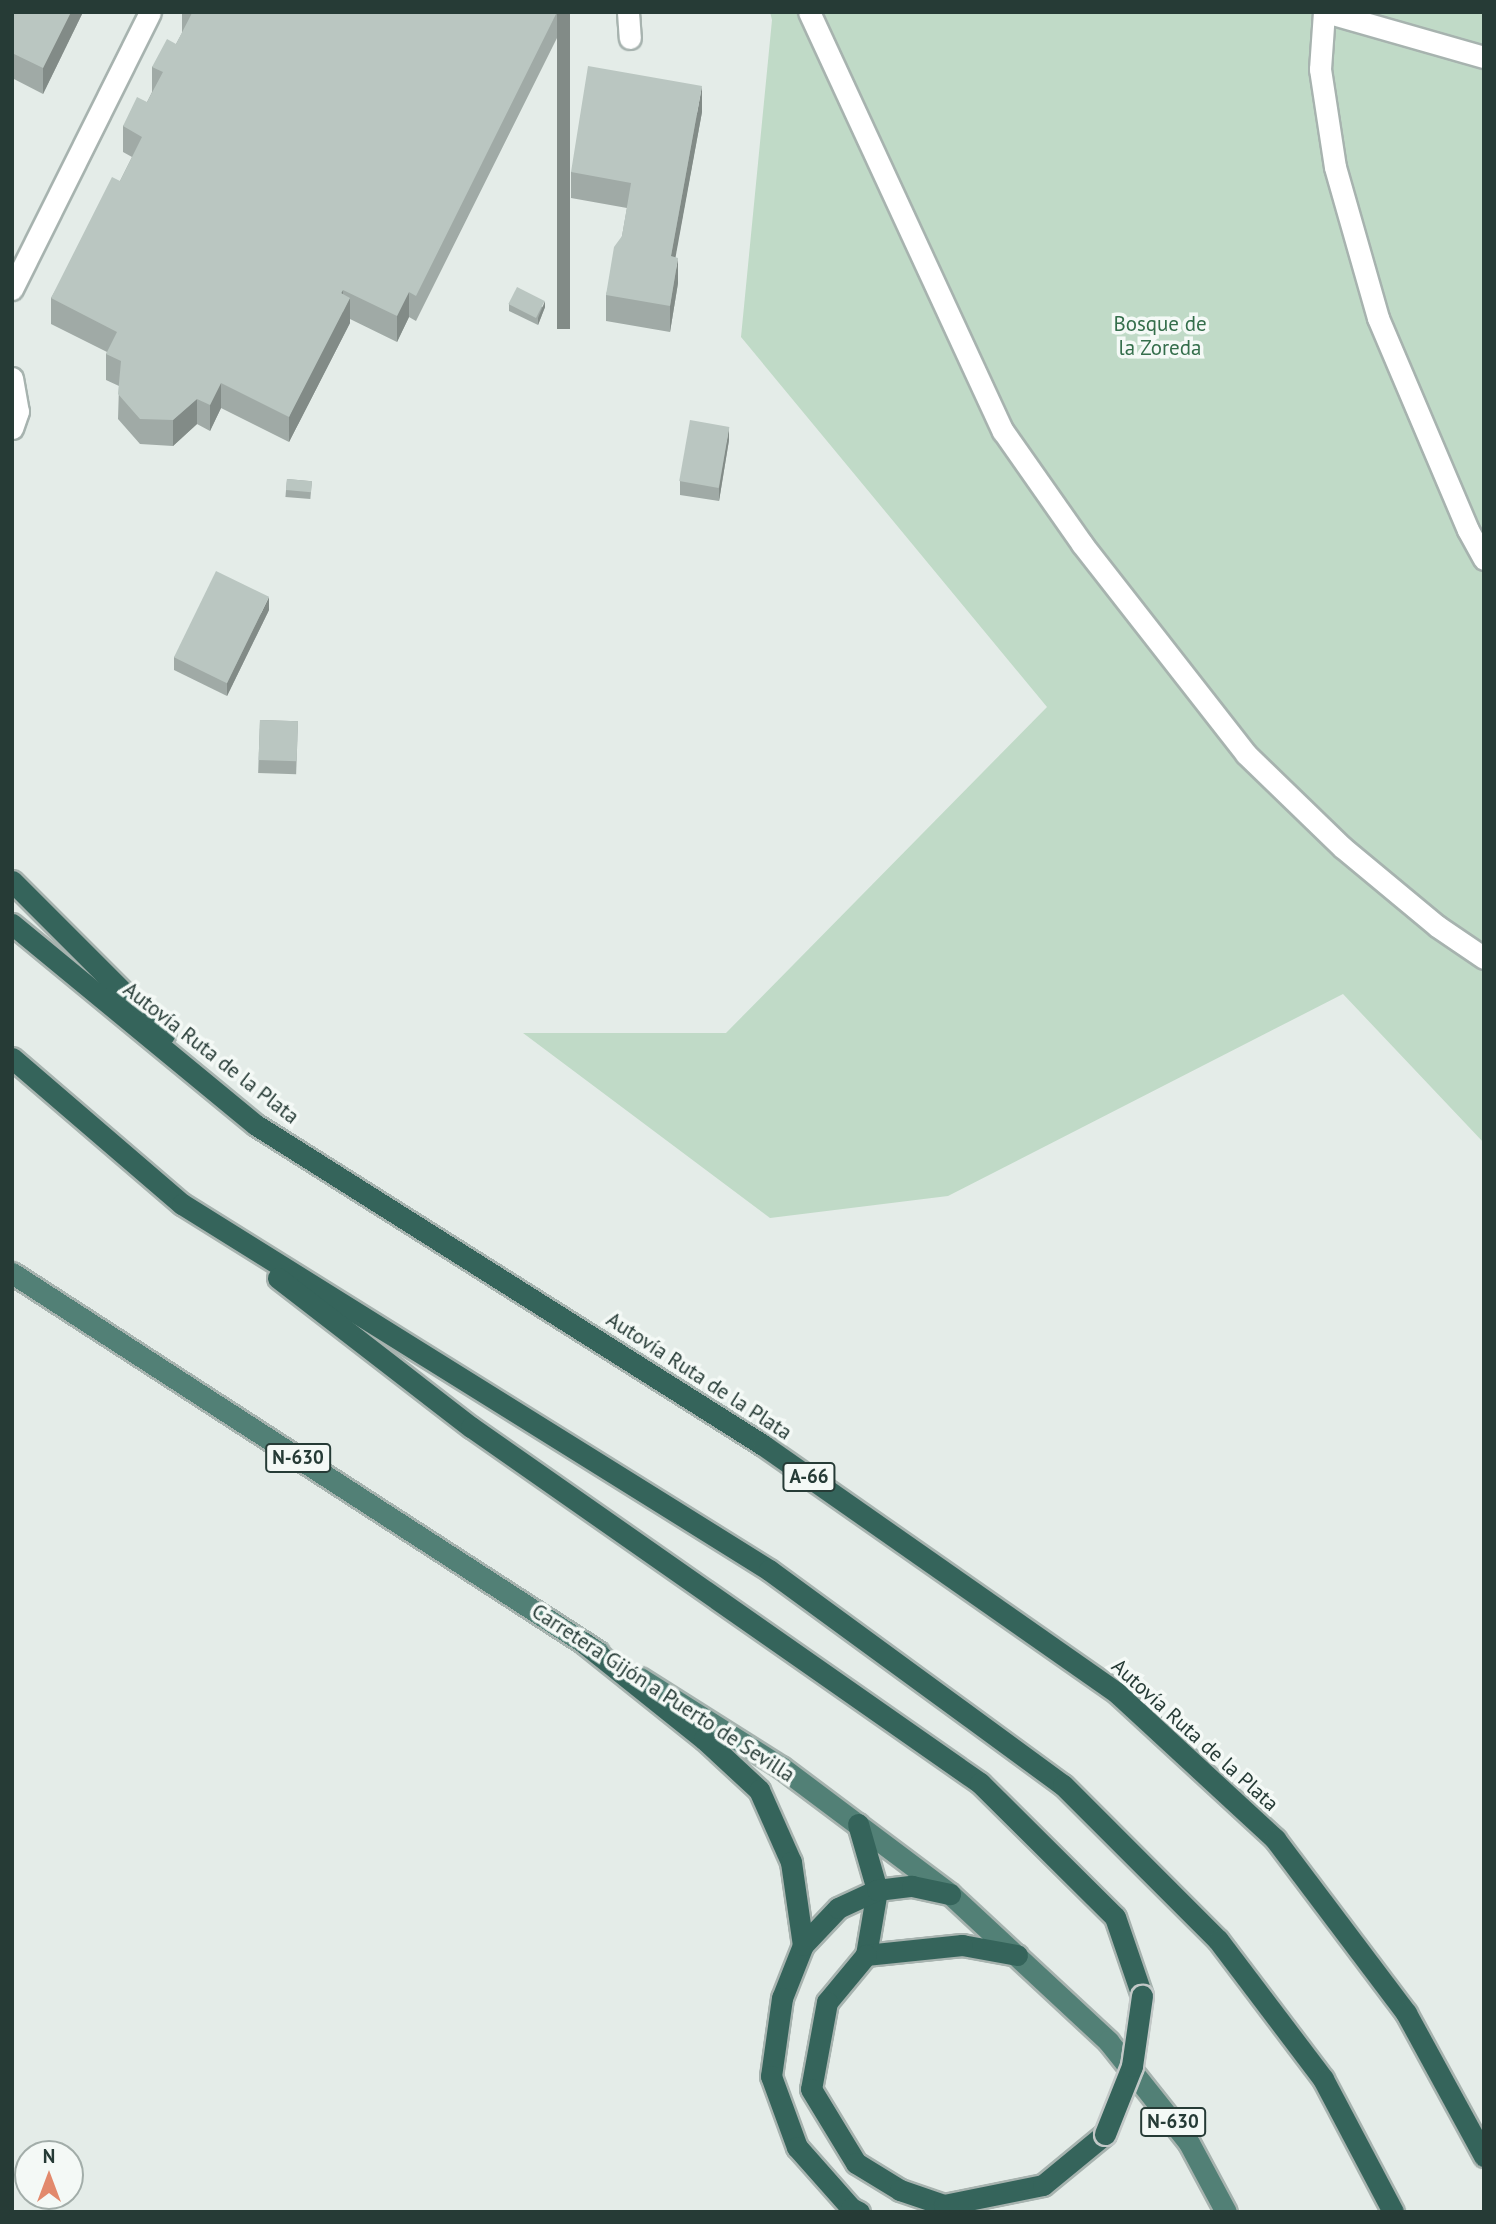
<!DOCTYPE html>
<html>
<head>
<meta charset="utf-8">
<style>
	body { margin:0 }
	#map { position:relative; width:1496px; height:2224px; overflow:hidden; background:#e4ece8; font-family:"PT Sans",sans-serif }
	div>[style] { position:absolute }
	.green>* { inset:0; background:#c0dac7 }
	.roads { filter:drop-shadow(2px 0 #a7b3af) drop-shadow(-2px 0 #a7b3af) drop-shadow(0 2px #a7b3af) drop-shadow(0 -2px #a7b3af) }
	.minor>* { height:21px; margin:-10.5px; padding:0 10.5px; transform-origin:10.5px; border-radius:10.5px; background:#fff }
	.trunk>* { height:21px; margin:-10.5px; padding:0 10.5px; transform-origin:10.5px; border-radius:10.5px; background:#528076 }
	.motorway>* { height:21px; margin:-10.5px; padding:0 10.5px; transform-origin:10.5px; border-radius:10.5px; background:#35645b }
	.bridges { filter:drop-shadow(2px 0 #c2c8c7) drop-shadow(-2px 0 #c2c8c7) drop-shadow(0 2px #c2c8c7) drop-shadow(0 -2px #c2c8c7) }
	.motorway-bridge>* { height:21px; margin:-10.5px; padding:0 10.5px; transform-origin:10.5px; border-radius:10.5px; background:#35645b }
	.wall>* { inset:0; background:#a0aaa6; transform-origin:0 0 }
	.shaded-wall>* { inset:0; background:#828b87; transform-origin:0 0 }
	.building>* { inset:0; background:#bac6c1; transform-origin:0 0 }
	span { translate:-50% -50%; white-space:nowrap; text-align:center; line-height:1.15; -webkit-text-stroke:7px #f4f9f6; paint-order:stroke }
	.shield-label span { padding:2px 5px; background:#f4f9f6; border:2px solid; border-radius:5px; -webkit-text-stroke-width:0 }
	.shield-label { font-size:19px; color:#263b36; font-weight:700 }
	.park-label { font-size:21px; color:#346e4b }
	.street-label { font-size:21px; color:#263b36 }
	.frame { position:absolute; inset:0; border:14px solid #263b36; pointer-events:none }
	.north { position:absolute; left:14px; top:2140px; width:70px; height:70px; box-sizing:border-box; background:#f4f9f6; border:2px solid #a2ada9; border-radius:50%; rotate:0deg; font-size:19px; font-weight:700; line-height:28px; text-align:center; color:#263b36 }
	.north::after { content:''; display:block; margin:auto; width:24px; height:32px; background:#e2896c; clip-path:polygon(50% 0,100% 100%,50% 72%,0 100%) }
</style>
</head>
<body>
<div id="map">
	<div class="green">
		<div style="clip-path:polygon(770px 12px,1484px 12px,1484px 1143px,1343px 994px,948px 1196px,770px 1218px,523px 1033px,726px 1033px,1047px 707px,741px 337px,772px 20px)"></div>
	</div>
	<div class="roads">
		<div class="minor">
			<div style="left:628px;top:12px;width:26px;rotate:86deg"></div>
			<div style="left:809px;top:12px;width:462px;rotate:65.2deg"></div>
			<div style="left:1003px;top:431px;width:138px;rotate:55deg"></div>
			<div style="left:1082px;top:544px;width:266px;rotate:52deg"></div>
			<div style="left:1246px;top:754px;width:134px;rotate:44.1deg"></div>
			<div style="left:1342px;top:847px;width:124px;rotate:39.7deg"></div>
			<div style="left:1437px;top:926px;width:57px;rotate:34.2deg"></div>
			<div style="left:1324px;top:12px;width:57px;rotate:94deg"></div>
			<div style="left:1320px;top:69px;width:99px;rotate:81.3deg"></div>
			<div style="left:1335px;top:167px;width:157px;rotate:74.1deg"></div>
			<div style="left:1378px;top:318px;width:230px;rotate:67deg"></div>
			<div style="left:1468px;top:530px;width:33px;rotate:61deg"></div>
			<div style="left:1326px;top:12px;width:164px;rotate:15.9deg"></div>
			<div style="left:12px;top:289px;width:309px;rotate:-63.5deg"></div>
			<div style="left:12px;top:378px;width:34px;rotate:80deg"></div>
			<div style="left:18px;top:411px;width:18px;rotate:109deg"></div>
		</div>
		<div class="trunk">
			<div style="left:12px;top:1273px;width:698px;rotate:32.89deg"></div>
			<div style="left:640px;top:1678px;width:167px;rotate:32.3deg"></div>
			<div style="left:781px;top:1767px;width:211px;rotate:36.9deg"></div>
			<div style="left:950px;top:1894px;width:216px;rotate:42.9deg"></div>
			<div style="left:1108px;top:2041px;width:130px;rotate:51.5deg"></div>
			<div style="left:1189px;top:2143px;width:78px;rotate:61.8deg"></div>
		</div>
		<div class="motorway">
			<div style="left:12px;top:881px;width:216px;rotate:45deg"></div>
			<div style="left:12px;top:924px;width:316px;rotate:39.5deg"></div>
			<div style="left:256px;top:1125px;width:600px;rotate:32.26deg"></div>
			<div style="left:763px;top:1445px;width:434px;rotate:35deg"></div>
			<div style="left:1118px;top:1694px;width:214px;rotate:42.7deg"></div>
			<div style="left:1275px;top:1839px;width:218px;rotate:53deg"></div>
			<div style="left:1406px;top:2013px;width:163px;rotate:61.4deg"></div>
			<div style="left:12px;top:1058px;width:224px;rotate:40.7deg"></div>
			<div style="left:182px;top:1204px;width:692px;rotate:31.94deg"></div>
			<div style="left:769px;top:1570px;width:364px;rotate:36.2deg"></div>
			<div style="left:1063px;top:1785px;width:219px;rotate:45deg"></div>
			<div style="left:1218px;top:1940px;width:174px;rotate:52.9deg"></div>
			<div style="left:1323px;top:2079px;width:150px;rotate:62.2deg"></div>
			<div style="left:278px;top:1278px;width:244px;rotate:37.7deg"></div>
			<div style="left:471px;top:1427px;width:621px;rotate:34.97deg"></div>
			<div style="left:980px;top:1783px;width:190px;rotate:44.8deg"></div>
			<div style="left:1115px;top:1917px;width:83px;rotate:71.1deg"></div>
			<div style="left:584px;top:1643px;width:154px;rotate:38.7deg"></div>
			<div style="left:704px;top:1739px;width:75px;rotate:42.8deg"></div>
			<div style="left:759px;top:1790px;width:79px;rotate:66deg"></div>
			<div style="left:791px;top:1862px;width:84px;rotate:81.8deg"></div>
			<div style="left:803px;top:1945px;width:57px;rotate:111.6deg"></div>
			<div style="left:782px;top:1998px;width:79px;rotate:98deg"></div>
			<div style="left:771px;top:2076px;width:76px;rotate:69.9deg"></div>
			<div style="left:797px;top:2147px;width:81px;rotate:48.5deg"></div>
			<div style="left:851px;top:2208px;width:9px;rotate:27deg"></div>
			<div style="left:858px;top:1824px;width:69px;rotate:73.9deg"></div>
			<div style="left:877px;top:1890px;width:66px;rotate:99.6deg"></div>
			<div style="left:803px;top:1945px;width:51px;rotate:-46.6deg"></div>
			<div style="left:838px;top:1908px;width:43px;rotate:-24.8deg"></div>
			<div style="left:877px;top:1890px;width:35px;rotate:-7deg"></div>
			<div style="left:912px;top:1886px;width:39px;rotate:12deg"></div>
			<div style="left:1017px;top:1955px;width:56px;rotate:-169.7deg"></div>
			<div style="left:962px;top:1945px;width:97px;rotate:174.1deg"></div>
			<div style="left:866px;top:1955px;width:61px;rotate:129.7deg"></div>
			<div style="left:827px;top:2002px;width:88px;rotate:100.4deg"></div>
			<div style="left:811px;top:2089px;width:87px;rotate:58.7deg"></div>
			<div style="left:856px;top:2163px;width:52px;rotate:31.5deg"></div>
			<div style="left:900px;top:2190px;width:46px;rotate:18.8deg"></div>
			<div style="left:944px;top:2205px;width:101px;rotate:-11.4deg"></div>
			<div style="left:1043px;top:2185px;width:80px;rotate:-39.4deg"></div>
		</div>
	</div>
	<div class="bridges">
		<div class="motorway-bridge">
			<div style="left:1105px;top:2134px;width:73px;rotate:-68.3deg"></div>
			<div style="left:1132px;top:2066px;width:71px;rotate:-81.9deg"></div>
		</div>
	</div>
	<div class="wall">
		<div style="clip-path:polygon(12px 12px,83px 12px,43px 94px,12px 78px)"></div>
		<div style="clip-path:polygon(182px 12px,570px 12px,416px 321px,409px 317px,397px 342px,350px 319px,350px 323px,289px 442px,221px 408px,210px 431px,197px 424px,173px 446px,140px 444px,118px 419px,119px 386px,106px 380px,106px 354px,107px 352px,51px 324px,51px 298px,120px 181px,132px 157px,123px 152px,123px 126px,147px 102px,152px 92px,152px 67px,176px 44px,182px 33px)"></div>
		<div style="clip-path:polygon(702px 112px,675px 257px,678px 283px,670px 332px,606px 321px,606px 295px,622px 236px,627px 208px,571px 198px,571px 172px)"></div>
		<div style="clip-path:polygon(509px 304px,545px 307px,538px 325px,509px 311px)"></div>
		<div style="clip-path:polygon(729px 440px,719px 501px,680px 495px,680px 481px)"></div>
		<div style="left:287px;top:479px;width:25px;height:18px;rotate:5deg"></div>
		<div style="clip-path:polygon(269px 610px,227px 696px,174px 670px,174px 657px)"></div>
		<div style="left:260px;top:720px;width:38px;height:53px;rotate:2deg"></div>
	</div>
	<div class="shaded-wall">
		<div style="clip-path:polygon(71px 12px,83px 12px,43px 94px,43px 68px)"></div>
		<div style="left:557px;top:12px;width:13px;height:317px"></div>
		<div style="clip-path:polygon(702px 86px,702px 112px,671px 282px,671px 256px)"></div>
		<div style="clip-path:polygon(678px 258px,678px 283px,670px 332px,670px 306px)"></div>
		<div style="clip-path:polygon(343px 290px,343px 312px,350px 298px,350px 323px,289px 442px,289px 417px)"></div>
		<div style="clip-path:polygon(409px 292px,409px 317px,397px 342px,397px 316px)"></div>
		<div style="clip-path:polygon(545px 301px,545px 307px,538px 325px,538px 318px)"></div>
		<div style="clip-path:polygon(221px 383px,221px 408px,210px 431px,210px 405px)"></div>
		<div style="clip-path:polygon(197px 399px,197px 424px,173px 446px,173px 420px)"></div>
		<div style="clip-path:polygon(729px 427px,729px 440px,719px 501px,719px 488px)"></div>
		<div style="clip-path:polygon(269px 597px,269px 610px,227px 696px,227px 683px)"></div>
	</div>
	<div class="building">
		<div style="clip-path:polygon(12px 12px,71px 12px,43px 68px,12px 53px)"></div>
		<div style="clip-path:polygon(189px 12px,557px 12px,416px 296px,409px 292px,397px 316px,343px 290px,341px 293px,350px 298px,289px 417px,221px 383px,210px 405px,197px 399px,173px 420px,140px 419px,118px 394px,121px 361px,106px 354px,117px 332px,51px 298px,112px 177px,120px 181px,142px 137px,123px 126px,137px 97px,147px 102px,163px 72px,152px 67px,167px 39px,176px 44px,192px 13px)"></div>
		<div style="clip-path:polygon(588px 66px,702px 86px,671px 256px,678px 258px,670px 306px,606px 295px,614px 247px,622px 236px,631px 183px,571px 172px)"></div>
		<div style="left:517px;top:287px;width:31px;height:19px;rotate:27deg"></div>
		<div style="left:690px;top:420px;width:40px;height:62px;rotate:10deg"></div>
		<div style="left:287px;top:479px;width:25px;height:11px;rotate:5deg"></div>
		<div style="left:216px;top:571px;width:59px;height:96px;rotate:26deg"></div>
		<div style="left:260px;top:720px;width:38px;height:40px;rotate:2deg"></div>
	</div>
	<div class="shield-label">
		<span style="left:298px;top:1458px">N-630</span>
		<span style="left:809px;top:1477px">A-66</span>
		<span style="left:1173px;top:2122px">N-630</span>
	</div>
	<div class="park-label">
		<span style="left:1160px;top:336px">Bosque de<br>la Zoreda</span>
	</div>
	<div class="street-label">
		<span style="left:211px;top:1053px;rotate:38deg">Autovía Ruta de la Plata</span>
		<span style="left:699px;top:1376px;rotate:33deg">Autovía Ruta de la Plata</span>
		<span style="left:663px;top:1693px;rotate:33deg">Carretera Gijón a Puerto de Sevilla</span>
		<span style="left:1195px;top:1735px;rotate:42deg">Autovía Ruta de la Plata</span>
	</div>
	<div class="frame"></div>
	<div class="north">N</div>
</div>
</body>
</html>
